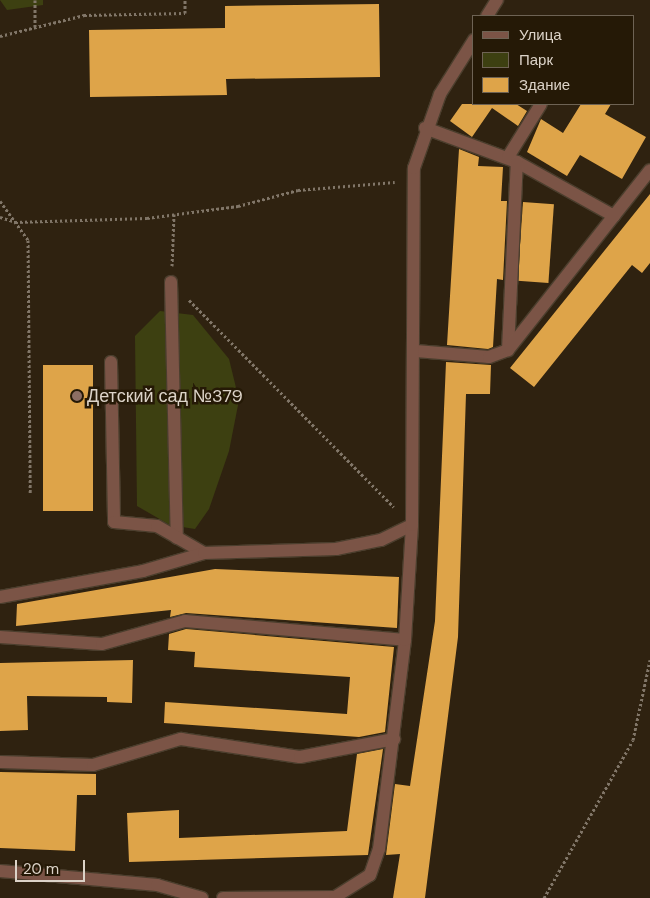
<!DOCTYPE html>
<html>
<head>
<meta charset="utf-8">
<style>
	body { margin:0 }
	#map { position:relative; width:650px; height:898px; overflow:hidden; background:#2f2210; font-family:"DM Sans",sans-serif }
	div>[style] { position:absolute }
	.green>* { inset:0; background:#3d4011 }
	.building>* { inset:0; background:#dea449; transform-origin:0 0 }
	.path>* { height:3px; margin-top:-1.5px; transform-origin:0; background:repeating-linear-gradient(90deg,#817668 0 2.5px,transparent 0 5px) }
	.roads { filter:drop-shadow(1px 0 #4b3e2d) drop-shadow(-1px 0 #4b3e2d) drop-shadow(0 1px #4b3e2d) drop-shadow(0 -1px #4b3e2d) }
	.minor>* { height:12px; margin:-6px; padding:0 6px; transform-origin:6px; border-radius:6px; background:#7b5446 }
	.dots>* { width:14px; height:14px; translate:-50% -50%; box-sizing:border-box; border:2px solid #251906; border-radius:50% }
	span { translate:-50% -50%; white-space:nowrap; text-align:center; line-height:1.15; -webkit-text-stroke:5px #251906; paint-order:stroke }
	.poi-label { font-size:18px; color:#dcd3c8 }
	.left { translate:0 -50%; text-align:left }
	.legend { position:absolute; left:472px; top:15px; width:162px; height:90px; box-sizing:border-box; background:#251906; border:1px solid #6e6354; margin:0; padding:6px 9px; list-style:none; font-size:15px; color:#dcd3c8 }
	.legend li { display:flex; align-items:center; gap:10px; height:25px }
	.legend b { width:25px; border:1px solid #6e6354 }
	.scale { position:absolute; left:15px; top:860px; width:70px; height:22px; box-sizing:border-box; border:2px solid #dcd3c8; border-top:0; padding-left:6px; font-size:15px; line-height:18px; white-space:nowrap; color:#dcd3c8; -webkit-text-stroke:4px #251906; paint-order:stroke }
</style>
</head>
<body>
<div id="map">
	<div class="green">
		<div style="clip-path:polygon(0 0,43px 0,43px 5px,7px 10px)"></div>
		<div style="clip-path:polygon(160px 311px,193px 315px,229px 359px,239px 400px,229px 451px,209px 509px,195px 529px,170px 525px,137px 506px,135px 336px)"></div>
	</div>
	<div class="building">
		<div style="clip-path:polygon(379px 4px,380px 77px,226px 79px,227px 95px,90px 97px,89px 30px,225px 28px,225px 6px)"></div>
		<div style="clip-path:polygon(462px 104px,516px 104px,527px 111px,518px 126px,492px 108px,472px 137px,450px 121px)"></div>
		<div style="clip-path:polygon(581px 104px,611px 104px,605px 114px,646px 137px,622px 179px,580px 155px,567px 176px,527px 152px,541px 119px,563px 133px)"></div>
		<div style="clip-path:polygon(459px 149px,479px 157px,478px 166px,503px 167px,501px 201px,507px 201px,503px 280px,497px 279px,493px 347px,488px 349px,447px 345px)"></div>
		<div style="clip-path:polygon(650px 194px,650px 263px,642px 273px,632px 265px,534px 387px,510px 368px)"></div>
		<div style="left:523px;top:202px;width:31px;height:79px;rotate:4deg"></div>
		<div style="clip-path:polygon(446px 362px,491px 365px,490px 394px,466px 394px,458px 637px,425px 898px,393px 898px,400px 854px,386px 855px,395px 784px,410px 786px,435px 621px)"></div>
		<div style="left:93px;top:365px;width:146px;height:50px;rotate:90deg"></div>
		<div style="clip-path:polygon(215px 569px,399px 577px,397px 628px,186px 613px,170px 617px,171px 610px,16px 626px,17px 604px)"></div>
		<div style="clip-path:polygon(186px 629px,394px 647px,385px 732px,359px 737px,164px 723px,165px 702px,347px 714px,350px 677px,194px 667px,195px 652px,168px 650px,169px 634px)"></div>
		<div style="clip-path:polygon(133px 660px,132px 703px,107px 702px,107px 697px,27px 696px,28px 730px,0 731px,0 663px)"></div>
		<div style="clip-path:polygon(383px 749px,368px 855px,129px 862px,127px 813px,179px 810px,179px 838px,347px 831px,357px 754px)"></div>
		<div style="clip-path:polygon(0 772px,96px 774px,96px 795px,77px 795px,75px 851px,0 848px)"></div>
	</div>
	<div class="path">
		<div style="left:35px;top:0;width:27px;rotate:90deg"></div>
		<div style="left:0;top:36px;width:87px;rotate:-14deg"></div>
		<div style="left:84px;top:15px;width:101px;rotate:-1.1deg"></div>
		<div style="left:185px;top:13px;width:13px;rotate:-90deg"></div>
		<div style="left:0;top:201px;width:48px;rotate:54.3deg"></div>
		<div style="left:28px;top:240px;width:254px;rotate:89.5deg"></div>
		<div style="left:0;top:217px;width:16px;rotate:18deg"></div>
		<div style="left:15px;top:222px;width:132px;rotate:-1.7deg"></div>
		<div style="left:147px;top:218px;width:92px;rotate:-7.5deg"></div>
		<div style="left:238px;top:206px;width:62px;rotate:-14.9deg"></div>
		<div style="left:298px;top:190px;width:97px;rotate:-4.7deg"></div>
		<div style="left:172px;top:266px;width:52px;rotate:-87.8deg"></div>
		<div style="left:189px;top:300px;width:291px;rotate:45.3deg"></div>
		<div style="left:544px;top:898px;width:181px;rotate:-60.6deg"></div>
		<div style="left:633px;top:740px;width:82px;rotate:-78deg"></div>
	</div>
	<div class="roads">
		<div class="minor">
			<div style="left:487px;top:16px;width:19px;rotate:-58deg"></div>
			<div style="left:425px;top:128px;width:98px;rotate:20.3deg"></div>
			<div style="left:517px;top:162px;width:111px;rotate:29.1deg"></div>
			<div style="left:508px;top:157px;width:62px;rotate:-58.1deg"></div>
			<div style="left:171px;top:282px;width:256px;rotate:88.7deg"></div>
			<div style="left:508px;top:350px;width:188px;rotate:-87.3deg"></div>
			<div style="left:416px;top:351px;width:73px;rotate:4.7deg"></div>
			<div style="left:489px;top:357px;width:20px;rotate:-20deg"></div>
			<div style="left:508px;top:350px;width:229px;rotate:-51.7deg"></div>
			<div style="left:111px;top:362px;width:160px;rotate:88.9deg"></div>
			<div style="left:114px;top:522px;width:43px;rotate:5.3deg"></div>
			<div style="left:157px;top:526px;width:54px;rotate:29.9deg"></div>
			<div style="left:0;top:597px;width:145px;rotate:-10.3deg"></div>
			<div style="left:143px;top:571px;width:64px;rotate:-16.4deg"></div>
			<div style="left:204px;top:553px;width:132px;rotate:-1.7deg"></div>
			<div style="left:336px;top:549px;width:46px;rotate:-11.3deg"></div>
			<div style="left:381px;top:540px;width:34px;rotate:-26deg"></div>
			<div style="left:0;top:637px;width:102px;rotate:3.9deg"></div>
			<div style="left:102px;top:644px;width:86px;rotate:-15.5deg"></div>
			<div style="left:185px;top:621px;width:221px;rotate:4.9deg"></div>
			<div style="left:0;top:762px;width:93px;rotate:1.8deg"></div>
			<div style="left:93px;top:765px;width:92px;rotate:-16.5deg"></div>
			<div style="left:181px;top:739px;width:120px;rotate:8.6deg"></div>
			<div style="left:300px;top:757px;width:96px;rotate:-10.8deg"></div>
			<div style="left:0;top:871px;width:158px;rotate:5.1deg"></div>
			<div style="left:157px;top:885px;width:47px;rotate:16.1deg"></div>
			<div style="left:223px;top:898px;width:112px;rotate:-0.5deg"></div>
			<div style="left:335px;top:897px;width:41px;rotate:-32.2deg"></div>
			<div style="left:370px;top:875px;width:28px;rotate:-71deg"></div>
			<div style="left:379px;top:849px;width:211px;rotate:-82.9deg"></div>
			<div style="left:405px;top:640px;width:115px;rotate:-86.5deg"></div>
			<div style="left:412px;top:525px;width:357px;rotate:-89.7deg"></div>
			<div style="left:414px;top:168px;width:78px;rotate:-70.6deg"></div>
			<div style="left:440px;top:94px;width:64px;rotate:-57.8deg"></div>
		</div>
	</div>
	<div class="dots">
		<div style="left:77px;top:396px;background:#8d6e63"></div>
	</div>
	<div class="poi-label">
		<span class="left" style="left:87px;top:396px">Детский сад №379</span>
	</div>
	<ul class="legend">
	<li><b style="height:6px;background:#7b5446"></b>Улица</li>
	<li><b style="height:14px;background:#3d4011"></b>Парк</li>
	<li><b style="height:14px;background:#dea449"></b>Здание</li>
	</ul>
	<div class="scale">20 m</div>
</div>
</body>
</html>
